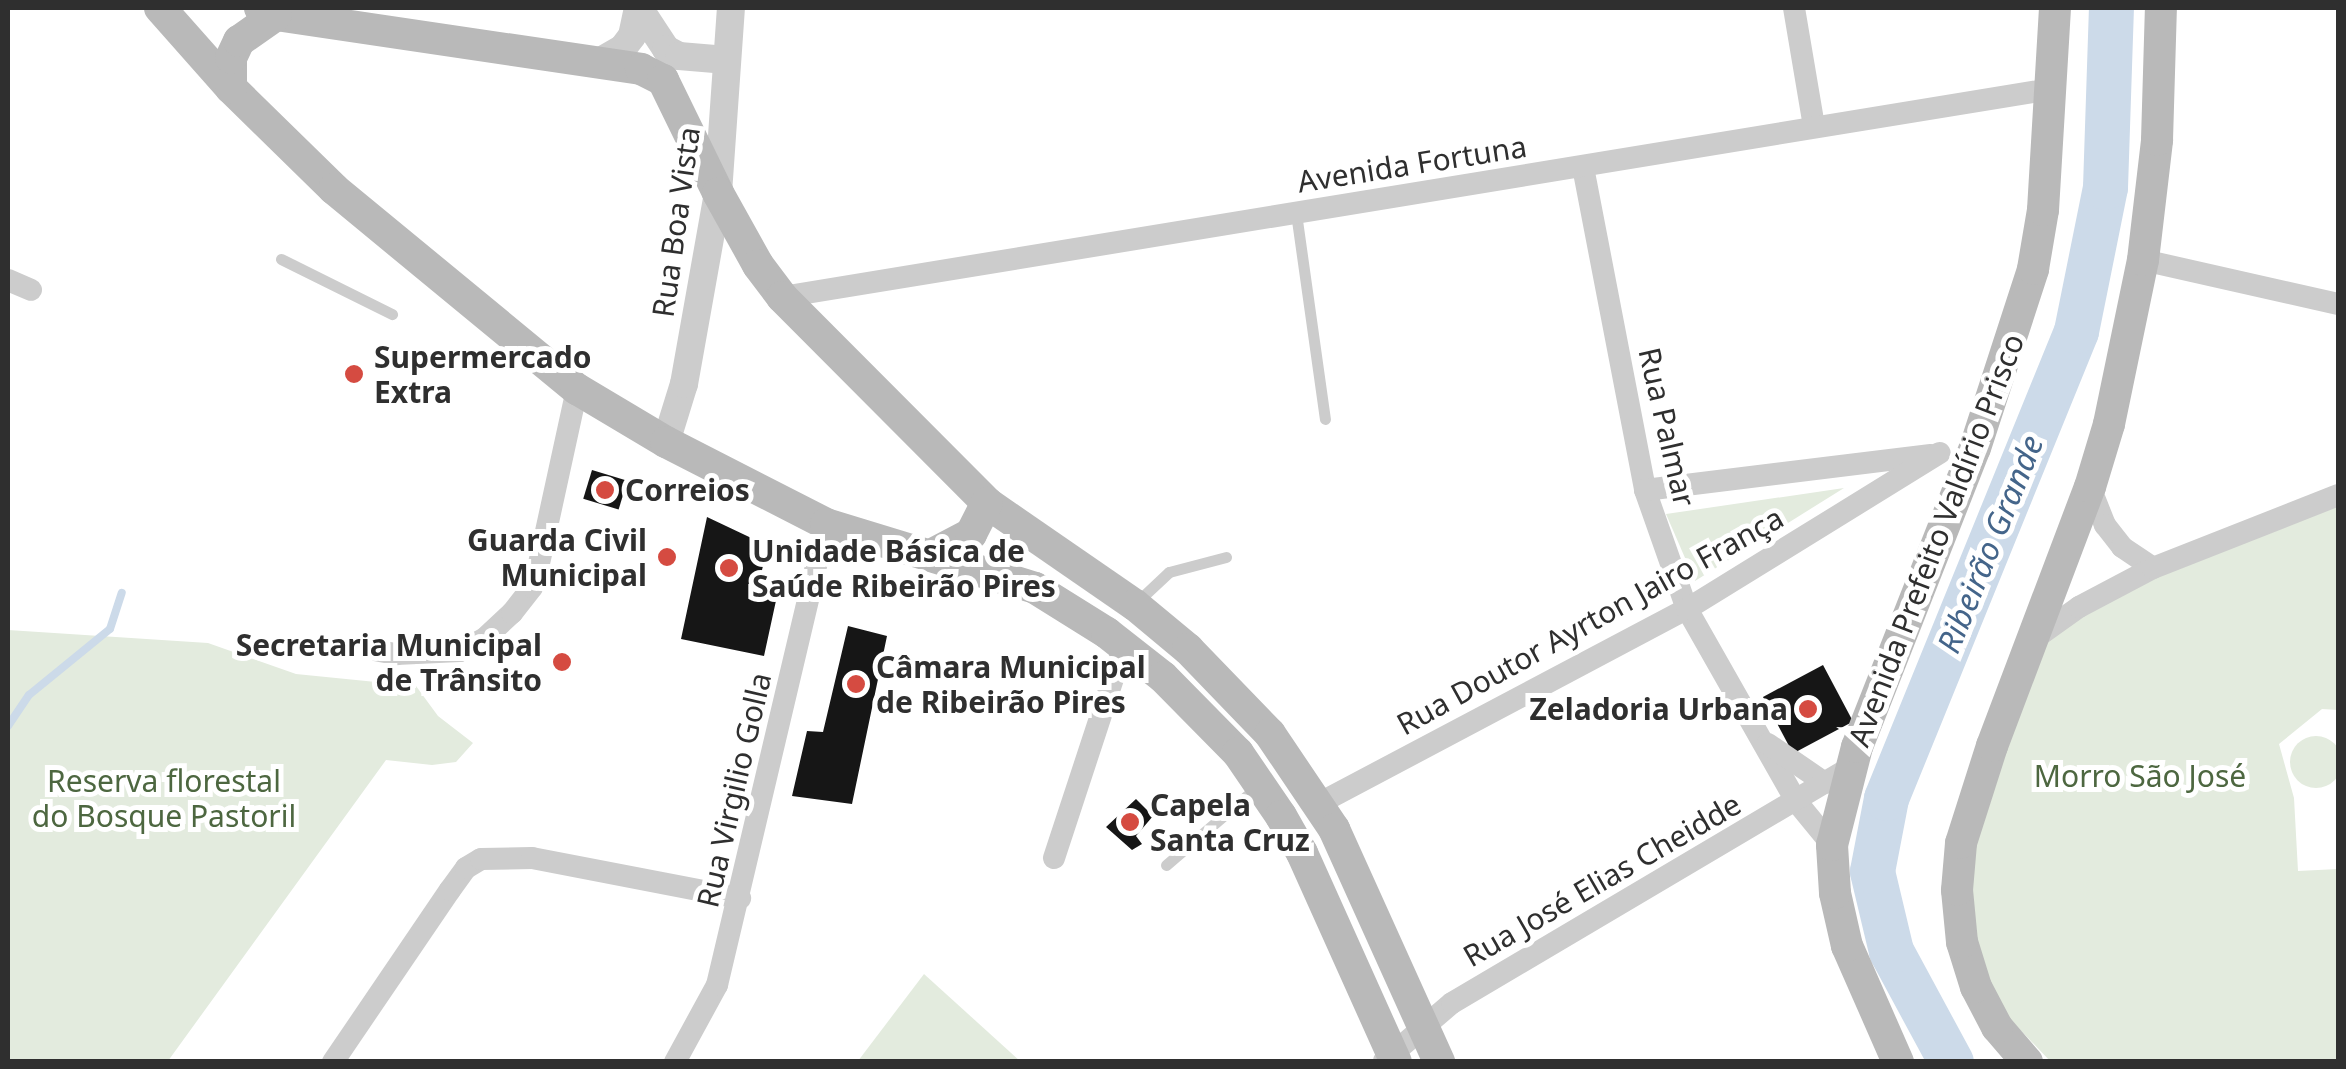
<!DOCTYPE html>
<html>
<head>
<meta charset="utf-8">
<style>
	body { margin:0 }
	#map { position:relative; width:2346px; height:1069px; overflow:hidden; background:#fff; font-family:"Noto Sans",sans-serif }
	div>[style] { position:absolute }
	.green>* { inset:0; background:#e3ebde }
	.round { border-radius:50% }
	.stream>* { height:8px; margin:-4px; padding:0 4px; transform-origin:4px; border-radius:4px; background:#ccdae9 }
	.river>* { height:45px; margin:-22.5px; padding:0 22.5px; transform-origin:22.5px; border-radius:22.5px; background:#ccdae9 }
	.building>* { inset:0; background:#161616; transform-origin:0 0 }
	.service>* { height:11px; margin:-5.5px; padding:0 5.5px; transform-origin:5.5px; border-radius:5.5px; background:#ccc }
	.minor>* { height:22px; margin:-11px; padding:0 11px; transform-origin:11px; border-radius:11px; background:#ccc }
	.tertiary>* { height:28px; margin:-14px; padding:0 14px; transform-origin:14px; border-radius:14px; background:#ccc }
	.secondary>* { height:32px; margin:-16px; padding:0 16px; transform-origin:16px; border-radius:16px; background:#b9b9b9 }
	.dots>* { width:28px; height:28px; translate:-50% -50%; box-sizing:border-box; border:5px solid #fff; border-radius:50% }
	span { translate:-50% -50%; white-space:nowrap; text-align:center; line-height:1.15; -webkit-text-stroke:10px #fff; paint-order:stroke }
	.street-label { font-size:30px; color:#2f2f2f }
	.poi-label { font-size:30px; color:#2f2f2f; font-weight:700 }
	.left { translate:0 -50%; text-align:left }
	.right { translate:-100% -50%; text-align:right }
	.park-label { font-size:30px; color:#4d6740 }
	.water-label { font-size:32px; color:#44658a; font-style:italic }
	.frame { position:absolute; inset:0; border:10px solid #2f2f2f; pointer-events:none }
</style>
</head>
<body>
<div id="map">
	<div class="green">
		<div style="clip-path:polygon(1844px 488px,1695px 581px,1666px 514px)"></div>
		<div style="clip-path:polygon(2338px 502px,2338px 710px,2322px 709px,2279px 744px,2294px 798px,2298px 871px,2338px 869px,2338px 1061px,2050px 1061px,2011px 1020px,1977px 960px,1965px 848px,2029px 658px,2100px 596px)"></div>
		<div style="clip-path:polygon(8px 630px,208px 643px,296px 674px,416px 686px,438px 716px,473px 743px,456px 762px,432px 765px,386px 760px,168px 1061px,8px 1061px)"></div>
		<div class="round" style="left:2290px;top:736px;width:52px;height:52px"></div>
		<div style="clip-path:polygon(924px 974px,1020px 1061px,858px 1061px)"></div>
	</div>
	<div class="stream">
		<div style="left:8px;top:726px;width:37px;rotate:-56deg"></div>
		<div style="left:29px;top:695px;width:104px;rotate:-39.2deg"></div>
		<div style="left:110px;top:629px;width:38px;rotate:-72deg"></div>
	</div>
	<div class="river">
		<div style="left:1951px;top:1062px;width:126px;rotate:-118.4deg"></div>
		<div style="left:1891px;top:951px;width:82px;rotate:-103.4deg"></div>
		<div style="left:1872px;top:871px;width:74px;rotate:-79.1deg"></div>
		<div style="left:1886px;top:798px;width:504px;rotate:-67.86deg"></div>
		<div style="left:2076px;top:331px;width:147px;rotate:-78.6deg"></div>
		<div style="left:2105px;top:187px;width:179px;rotate:-88.1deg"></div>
	</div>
	<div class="building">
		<div style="left:592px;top:470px;width:37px;height:30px;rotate:17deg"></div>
		<div style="clip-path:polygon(707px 517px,768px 546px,757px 590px,777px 596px,764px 656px,681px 639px)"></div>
		<div style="clip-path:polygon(848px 626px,887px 636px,852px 804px,792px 796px,807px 731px,823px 732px)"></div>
		<div style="left:1823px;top:665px;width:64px;height:68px;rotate:62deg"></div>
		<div style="clip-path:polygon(1136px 799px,1153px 816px,1136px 836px,1142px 844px,1132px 850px,1106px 827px)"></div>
	</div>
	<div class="service">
		<div style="left:1296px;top:213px;width:208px;rotate:82deg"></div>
		<div style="left:281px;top:259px;width:124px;rotate:26.4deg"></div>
		<div style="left:1137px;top:602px;width:44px;rotate:-43.2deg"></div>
		<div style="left:1169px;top:572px;width:59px;rotate:-14.7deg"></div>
		<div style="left:1166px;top:865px;width:120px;rotate:-40.6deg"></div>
	</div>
	<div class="minor">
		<div style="left:1794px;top:8px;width:120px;rotate:80.4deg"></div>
		<div style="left:1583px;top:167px;width:329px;rotate:79.1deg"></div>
		<div style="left:1645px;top:490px;width:126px;rotate:70.6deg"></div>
		<div style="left:1687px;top:609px;width:221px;rotate:60.4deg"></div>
		<div style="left:1796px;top:801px;width:57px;rotate:50.7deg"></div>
		<div style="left:2143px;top:260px;width:200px;rotate:12.7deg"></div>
		<div style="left:8px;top:280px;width:25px;rotate:23deg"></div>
		<div style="left:782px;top:297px;width:1286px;rotate:-9.31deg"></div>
		<div style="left:2090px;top:487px;width:41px;rotate:68.5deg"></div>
		<div style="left:2105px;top:525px;width:28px;rotate:52deg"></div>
		<div style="left:2122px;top:547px;width:37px;rotate:34deg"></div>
		<div style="left:1645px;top:490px;width:288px;rotate:-7deg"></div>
		<div style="left:2034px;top:639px;width:55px;rotate:-35.4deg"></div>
		<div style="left:2079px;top:607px;width:84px;rotate:-27.8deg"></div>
		<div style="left:2153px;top:568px;width:199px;rotate:-21.5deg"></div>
		<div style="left:364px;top:648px;width:33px;rotate:11deg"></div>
		<div style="left:396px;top:654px;width:64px;rotate:-2.7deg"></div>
		<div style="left:460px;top:651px;width:28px;rotate:-27deg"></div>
		<div style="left:485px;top:638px;width:37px;rotate:-43deg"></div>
		<div style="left:512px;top:613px;width:33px;rotate:-52deg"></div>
		<div style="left:532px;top:587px;width:20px;rotate:-72deg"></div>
		<div style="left:538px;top:568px;width:183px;rotate:-77.7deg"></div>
		<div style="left:1768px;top:744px;width:69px;rotate:34.4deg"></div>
		<div style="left:1318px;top:804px;width:417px;rotate:-27.9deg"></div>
		<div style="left:1687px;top:609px;width:297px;rotate:-31.7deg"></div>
		<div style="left:1054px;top:858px;width:224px;rotate:-71.8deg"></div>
		<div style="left:1384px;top:1061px;width:89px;rotate:-40.5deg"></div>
		<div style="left:1452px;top:1003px;width:462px;rotate:-30.6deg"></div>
		<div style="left:333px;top:1062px;width:208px;rotate:-55.8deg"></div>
		<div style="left:450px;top:890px;width:27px;rotate:-54deg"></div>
		<div style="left:466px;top:868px;width:17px;rotate:-31deg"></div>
		<div style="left:481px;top:859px;width:51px;rotate:-1.1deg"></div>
		<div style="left:532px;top:858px;width:212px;rotate:10.9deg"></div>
		<div style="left:675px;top:1062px;width:88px;rotate:-61.4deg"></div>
		<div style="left:717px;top:985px;width:474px;rotate:-76.7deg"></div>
	</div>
	<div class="tertiary">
		<div style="left:639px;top:8px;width:49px;rotate:56.6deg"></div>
		<div style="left:666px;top:49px;width:15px;rotate:28deg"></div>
		<div style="left:679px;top:56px;width:48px;rotate:4.8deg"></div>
		<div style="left:597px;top:63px;width:30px;rotate:-30deg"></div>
		<div style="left:623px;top:48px;width:15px;rotate:-53deg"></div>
		<div style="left:632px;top:36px;width:29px;rotate:-78deg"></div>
		<div style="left:666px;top:442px;width:61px;rotate:-72.8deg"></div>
		<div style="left:684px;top:384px;width:194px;rotate:-79.9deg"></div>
		<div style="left:718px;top:193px;width:185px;rotate:-86deg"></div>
	</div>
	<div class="secondary">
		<div style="left:160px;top:8px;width:107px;rotate:48.4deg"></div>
		<div style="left:231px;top:88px;width:144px;rotate:44.4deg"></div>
		<div style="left:334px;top:189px;width:315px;rotate:39.5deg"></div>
		<div style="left:577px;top:389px;width:104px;rotate:30.8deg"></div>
		<div style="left:666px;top:442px;width:180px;rotate:27.1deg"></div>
		<div style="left:826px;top:524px;width:219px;rotate:17deg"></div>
		<div style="left:1035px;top:588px;width:85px;rotate:32deg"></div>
		<div style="left:1107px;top:633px;width:71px;rotate:38.2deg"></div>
		<div style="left:1163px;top:677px;width:107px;rotate:45.4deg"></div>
		<div style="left:1238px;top:753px;width:76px;rotate:55.7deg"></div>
		<div style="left:1281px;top:816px;width:43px;rotate:60.4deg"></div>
		<div style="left:1302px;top:853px;width:229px;rotate:65.8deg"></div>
		<div style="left:260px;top:8px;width:17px;rotate:24deg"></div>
		<div style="left:276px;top:15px;width:369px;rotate:8.4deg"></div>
		<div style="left:641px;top:69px;width:25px;rotate:27deg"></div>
		<div style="left:663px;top:80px;width:126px;rotate:64deg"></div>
		<div style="left:718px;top:193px;width:82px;rotate:60.9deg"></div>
		<div style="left:758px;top:265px;width:40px;rotate:53deg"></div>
		<div style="left:782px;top:297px;width:291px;rotate:45.1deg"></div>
		<div style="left:987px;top:503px;width:180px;rotate:34.6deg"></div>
		<div style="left:1135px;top:605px;width:69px;rotate:39.7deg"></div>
		<div style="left:1188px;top:649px;width:118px;rotate:46deg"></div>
		<div style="left:1270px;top:734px;width:115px;rotate:56deg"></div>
		<div style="left:1334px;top:829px;width:256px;rotate:65.7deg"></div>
		<div style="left:231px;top:88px;width:30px;rotate:-90deg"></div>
		<div style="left:231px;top:58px;width:19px;rotate:-65deg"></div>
		<div style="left:239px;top:41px;width:45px;rotate:-35.1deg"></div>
		<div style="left:933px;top:554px;width:43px;rotate:-27.8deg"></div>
		<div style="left:971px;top:534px;width:35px;rotate:-63deg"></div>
		<div style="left:1898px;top:1062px;width:127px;rotate:-113.7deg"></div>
		<div style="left:1847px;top:946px;width:54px;rotate:-102.8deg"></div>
		<div style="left:1835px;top:893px;width:48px;rotate:-93.6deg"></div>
		<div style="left:1832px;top:845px;width:101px;rotate:-75.7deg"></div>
		<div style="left:1857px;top:747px;width:321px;rotate:-68.5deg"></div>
		<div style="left:1975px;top:448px;width:188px;rotate:-72deg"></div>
		<div style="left:2033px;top:269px;width:60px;rotate:-80.4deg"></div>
		<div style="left:2043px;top:210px;width:202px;rotate:-86.6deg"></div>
		<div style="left:2027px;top:1062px;width:46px;rotate:-130.6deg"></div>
		<div style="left:1997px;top:1027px;width:45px;rotate:-117.7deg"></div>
		<div style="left:1976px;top:987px;width:47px;rotate:-107.3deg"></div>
		<div style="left:1962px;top:942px;width:52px;rotate:-95.5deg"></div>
		<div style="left:1957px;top:890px;width:47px;rotate:-85.1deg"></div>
		<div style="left:1961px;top:843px;width:102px;rotate:-72.3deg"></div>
		<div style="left:1992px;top:746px;width:277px;rotate:-69.3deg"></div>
		<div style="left:2090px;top:487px;width:66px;rotate:-73.2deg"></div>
		<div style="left:2109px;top:424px;width:167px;rotate:-78.3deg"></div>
		<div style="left:2143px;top:260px;width:121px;rotate:-83.3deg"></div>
		<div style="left:2157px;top:140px;width:132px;rotate:-88.3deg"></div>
	</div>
	<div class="dots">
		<div style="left:354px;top:374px;background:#d54b41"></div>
		<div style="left:605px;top:490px;background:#d54b41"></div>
		<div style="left:667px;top:557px;background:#d54b41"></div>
		<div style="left:729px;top:568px;background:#d54b41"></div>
		<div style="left:562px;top:662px;background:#d54b41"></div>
		<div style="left:856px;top:684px;background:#d54b41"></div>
		<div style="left:1808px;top:709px;background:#d54b41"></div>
		<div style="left:1130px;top:822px;background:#d54b41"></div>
	</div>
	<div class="street-label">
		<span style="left:1412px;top:164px;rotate:-9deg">Avenida Fortuna</span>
		<span style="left:676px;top:222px;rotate:-82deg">Rua Boa Vista</span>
		<span style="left:1667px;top:427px;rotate:77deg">Rua Palmar</span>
		<span style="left:1936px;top:540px;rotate:-69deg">Avenida Prefeito Valdírio Prisco</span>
		<span style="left:1590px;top:621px;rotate:-29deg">Rua Doutor Ayrton Jairo França</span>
		<span style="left:734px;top:790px;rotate:-77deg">Rua Virgilio Golla</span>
		<span style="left:1602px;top:880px;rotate:-30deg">Rua José Elias Cheidde</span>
	</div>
	<div class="poi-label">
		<span class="left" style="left:374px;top:374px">Supermercado<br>Extra</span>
		<span class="left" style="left:625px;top:490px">Correios</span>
		<span class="right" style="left:647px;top:557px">Guarda Civil<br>Municipal</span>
		<span class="left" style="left:752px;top:568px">Unidade Básica de<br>Saúde Ribeirão Pires</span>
		<span class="right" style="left:542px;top:662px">Secretaria Municipal<br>de Trânsito</span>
		<span class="left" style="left:876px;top:684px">Câmara Municipal<br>de Ribeirão Pires</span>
		<span class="right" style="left:1788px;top:709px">Zeladoria Urbana</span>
		<span class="left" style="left:1150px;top:822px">Capela<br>Santa Cruz</span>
	</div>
	<div class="park-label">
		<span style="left:2140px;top:776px">Morro São José</span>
		<span style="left:164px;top:798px">Reserva florestal<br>do Bosque Pastoril</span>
	</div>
	<div class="water-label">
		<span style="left:1990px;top:544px;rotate:-68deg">Ribeirão Grande</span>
	</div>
	<div class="frame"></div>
</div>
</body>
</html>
